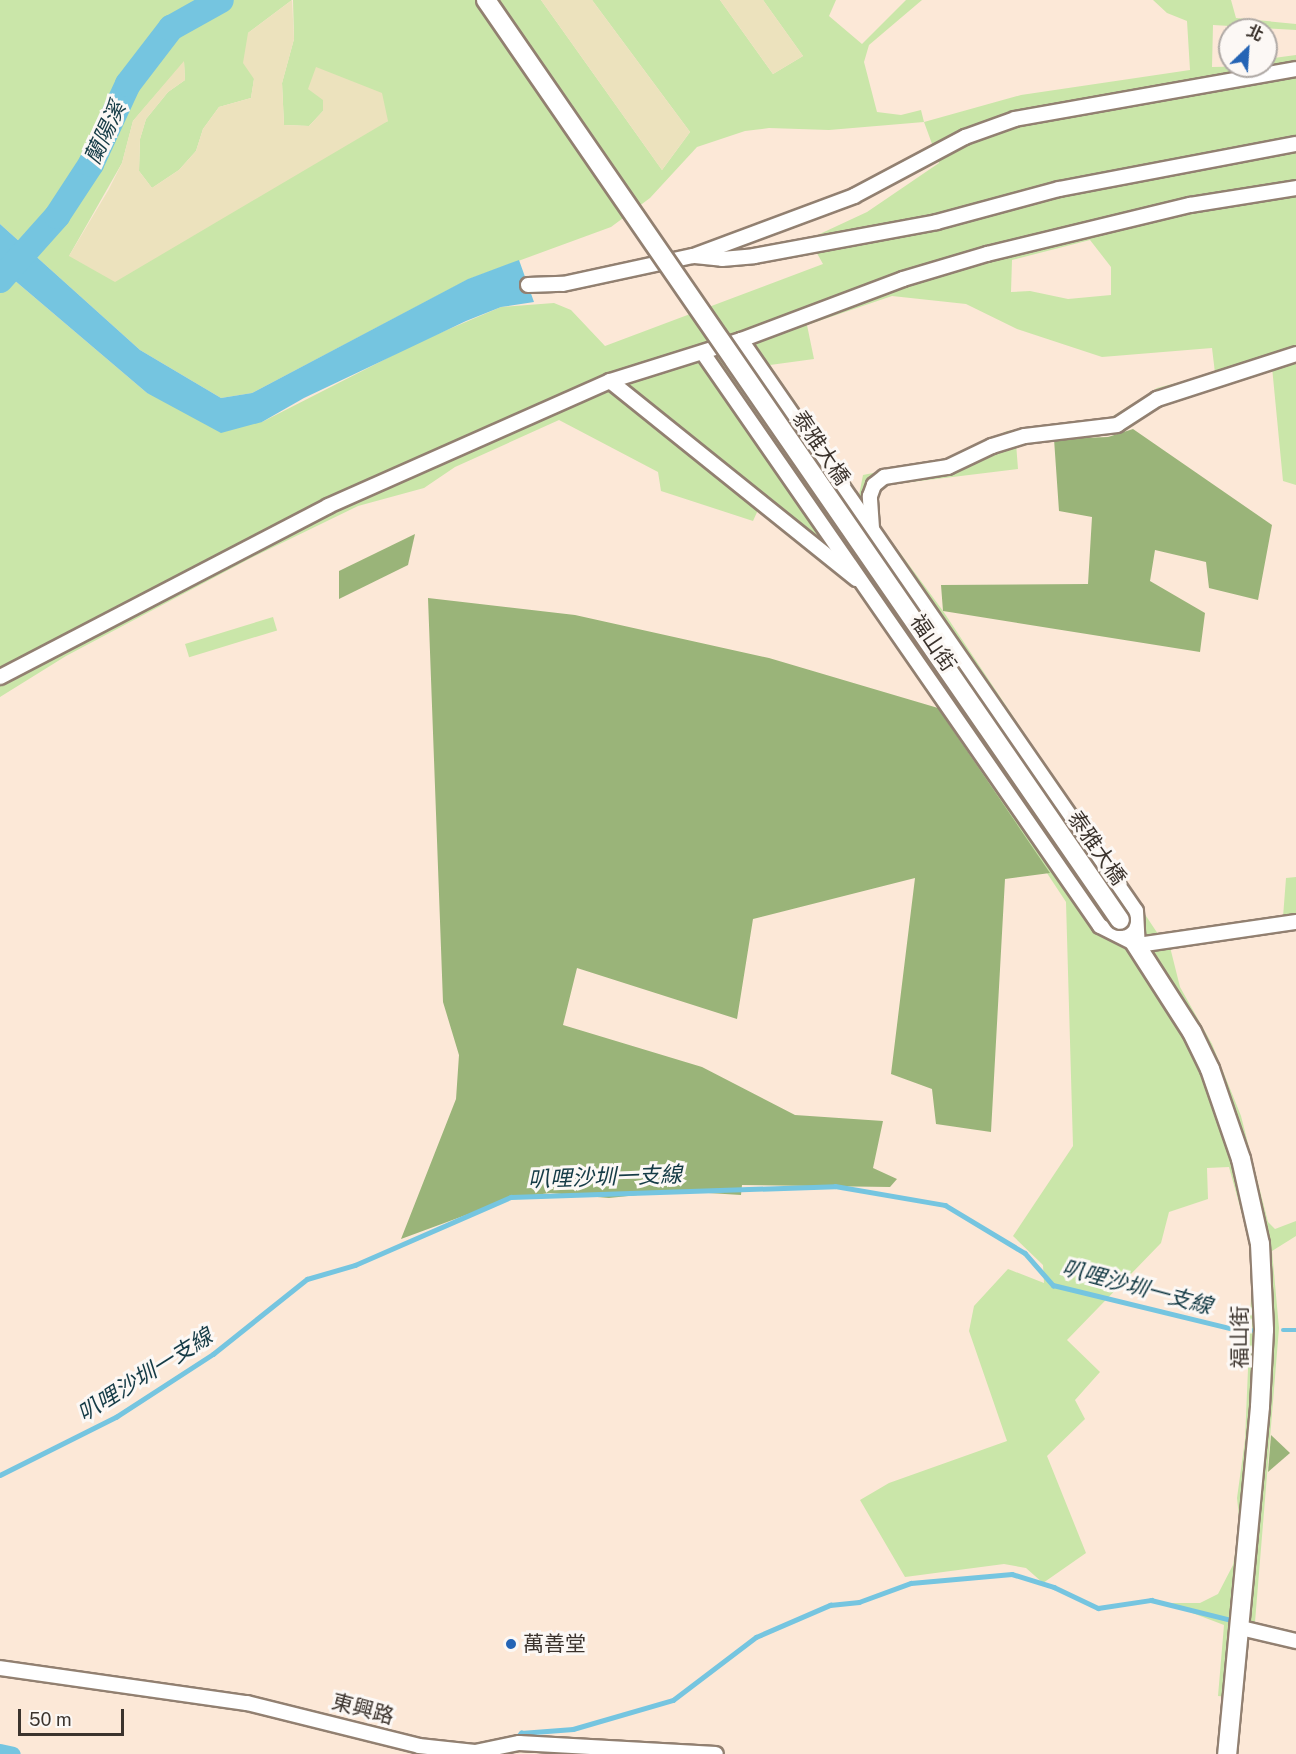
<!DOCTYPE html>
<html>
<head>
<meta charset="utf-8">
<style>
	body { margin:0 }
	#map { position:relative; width:1296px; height:1754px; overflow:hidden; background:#fce8d7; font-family:"Public Sans","Noto Sans TC",sans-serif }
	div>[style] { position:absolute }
	.green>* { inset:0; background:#cae6a9; transform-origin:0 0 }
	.forest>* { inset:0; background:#9ab479 }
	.sand>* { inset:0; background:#ece2bd }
	.water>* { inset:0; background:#75c5e0 }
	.stream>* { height:4.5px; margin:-2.25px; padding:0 2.25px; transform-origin:2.25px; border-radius:2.25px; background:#75c5e0 }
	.canal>* { height:15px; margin:-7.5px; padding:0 7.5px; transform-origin:7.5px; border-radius:7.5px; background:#75c5e0 }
	.river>* { height:26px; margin:-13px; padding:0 13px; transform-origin:13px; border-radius:13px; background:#75c5e0 }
	.roads { filter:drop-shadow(2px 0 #928071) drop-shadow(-2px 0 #928071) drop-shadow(0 2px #928071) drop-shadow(0 -2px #928071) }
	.minor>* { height:14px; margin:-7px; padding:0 7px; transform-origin:7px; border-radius:7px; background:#fff }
	.tertiary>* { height:18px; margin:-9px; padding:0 9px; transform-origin:9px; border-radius:9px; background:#fff }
	.bridges { filter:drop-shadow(2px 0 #928071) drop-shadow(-2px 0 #928071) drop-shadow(0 2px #928071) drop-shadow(0 -2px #928071) }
	.tertiary-bridge>* { height:18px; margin:-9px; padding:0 9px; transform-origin:9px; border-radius:9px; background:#fff }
	.dots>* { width:16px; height:16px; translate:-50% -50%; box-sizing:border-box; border:3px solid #fcf8f5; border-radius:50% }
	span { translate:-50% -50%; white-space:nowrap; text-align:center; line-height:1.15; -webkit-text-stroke:6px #fcf8f5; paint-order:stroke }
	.street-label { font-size:21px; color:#3b332d }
	.poi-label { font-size:21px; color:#3b332d }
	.left { translate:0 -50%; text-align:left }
	.water-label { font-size:22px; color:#153b46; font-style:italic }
	.north { position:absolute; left:1218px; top:18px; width:60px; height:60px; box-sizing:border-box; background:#fcf8f5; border:2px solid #afa9a5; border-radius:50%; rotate:25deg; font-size:16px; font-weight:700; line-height:24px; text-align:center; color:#3b332d }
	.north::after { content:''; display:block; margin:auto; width:21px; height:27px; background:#2464b5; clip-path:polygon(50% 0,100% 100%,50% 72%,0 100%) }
	.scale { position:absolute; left:18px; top:1709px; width:106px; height:27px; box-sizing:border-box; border:3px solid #3b332d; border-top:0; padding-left:8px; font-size:18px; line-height:21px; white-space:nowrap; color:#3b332d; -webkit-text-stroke:4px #fcf8f5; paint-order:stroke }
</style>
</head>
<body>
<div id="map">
	<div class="green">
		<div style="clip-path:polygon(evenodd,0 0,292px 0,248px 33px,254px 79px,251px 98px,219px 107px,203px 129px,196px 151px,179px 170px,152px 188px,139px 171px,140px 139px,146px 119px,168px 92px,185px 80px,184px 62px,133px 121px,122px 163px,69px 256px,388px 121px,323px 100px,323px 111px,309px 126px,284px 125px,282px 83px,294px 39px,293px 0,541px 0,662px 170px,690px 132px,592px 0,720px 0,773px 74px,803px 56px,763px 0,836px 0,829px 16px,862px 44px,906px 0,922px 0,869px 45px,864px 62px,877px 112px,901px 115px,921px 110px,924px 122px,1021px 95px,1190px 70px,1187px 21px,1167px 13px,1153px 0,1231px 0,1236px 18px,1296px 24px,1296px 30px,1213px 25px,1212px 67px,1266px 66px,1266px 59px,1296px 55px,1296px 485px,1283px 481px,1272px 367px,1160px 403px,1122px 434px,1016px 443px,1018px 469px,879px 486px,875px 496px,881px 527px,943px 611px,1158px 934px,1283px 917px,1286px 878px,1296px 877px,1296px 929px,1170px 947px,1180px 987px,1212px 1044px,1241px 1116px,1268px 1222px,1275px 1229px,1296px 1221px,1296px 1236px,1272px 1251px,1279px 1328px,1255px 1622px,1252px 1637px,1247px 1637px,1240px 1698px,1218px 1696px,1224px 1625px,1166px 1603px,1200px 1603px,1218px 1594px,1233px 1565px,1240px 1526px,1237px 1498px,1245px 1440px,1252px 1274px,1248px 1236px,1229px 1167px,1207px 1168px,1208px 1199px,1169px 1212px,1161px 1243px,1067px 1340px,1100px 1372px,1075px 1400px,1085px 1419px,1047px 1456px,1086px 1553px,1043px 1583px,1026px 1568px,1004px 1564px,905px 1577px,860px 1500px,889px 1483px,1007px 1441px,969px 1331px,974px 1306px,1008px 1269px,1044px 1283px,1043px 1265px,1013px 1236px,1073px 1146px,1066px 902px,863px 593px,758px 510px,753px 521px,661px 491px,658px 472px,559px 420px,455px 467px,424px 488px,358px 506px,251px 558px,66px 656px,0 697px,0 268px,147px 393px,262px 422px,421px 341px,501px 307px,554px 303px,571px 310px,605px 346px,823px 264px,809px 239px,867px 212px,939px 163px,924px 122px,829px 130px,769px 128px,745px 131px,697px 147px,650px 198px,611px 227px,469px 279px,252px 393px,221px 398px,140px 350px,0 224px,0 0,1090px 240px,1111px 267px,1111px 295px,1068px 299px,1030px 291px,1011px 292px,1012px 260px,1090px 240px,0 0,892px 296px,966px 304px,1017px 329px,1102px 357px,1212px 348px,1215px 373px,1157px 388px,1107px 420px,1007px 431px,948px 458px,863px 475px,859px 495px,770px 365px,814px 359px,807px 325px,892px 296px)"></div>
		<div style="left:273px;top:617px;width:14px;height:92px;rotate:73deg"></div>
	</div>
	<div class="forest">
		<div style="clip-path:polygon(1133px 429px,1272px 525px,1258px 600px,1209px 588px,1206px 562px,1155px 550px,1150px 581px,1205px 613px,1200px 652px,943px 611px,941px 585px,1088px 584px,1092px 517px,1059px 511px,1054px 439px,1108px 437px)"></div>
		<div style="clip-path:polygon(415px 534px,408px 565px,339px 599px,339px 571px)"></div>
		<div style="clip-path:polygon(428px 598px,575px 615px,769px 658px,938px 708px,1050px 873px,1005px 879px,991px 1132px,936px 1124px,932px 1089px,891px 1074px,915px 878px,753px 919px,737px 1019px,577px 968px,563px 1025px,702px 1067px,795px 1115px,883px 1121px,873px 1168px,897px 1179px,890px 1187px,742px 1185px,741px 1195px,676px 1191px,609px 1198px,550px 1193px,512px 1198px,401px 1239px,456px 1099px,459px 1055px,443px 1002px)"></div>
		<div style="clip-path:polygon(1271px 1435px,1290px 1453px,1268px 1472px)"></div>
	</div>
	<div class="sand">
		<div style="clip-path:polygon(292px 0,294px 39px,282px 83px,284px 125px,309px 126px,323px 111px,323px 100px,308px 89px,316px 67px,382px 93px,388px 121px,115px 282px,69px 256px,109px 189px,122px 163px,133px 121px,143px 109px,184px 61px,185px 80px,168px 92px,146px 119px,140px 139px,139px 171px,152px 188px,179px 170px,196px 151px,203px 129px,219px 107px,251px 98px,254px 79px,243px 63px,248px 33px)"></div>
		<div style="clip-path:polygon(541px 0,592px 0,690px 132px,662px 170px)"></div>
		<div style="clip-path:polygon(720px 0,763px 0,803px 56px,773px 74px)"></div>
	</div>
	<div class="water">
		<div style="clip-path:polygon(0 224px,140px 350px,221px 398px,252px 393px,468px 279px,519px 260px,534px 302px,501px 307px,466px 321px,304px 398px,262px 422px,221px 433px,147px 393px,0 268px)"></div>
	</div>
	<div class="stream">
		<div style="left:1283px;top:1330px;width:13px"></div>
		<div style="left:0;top:1475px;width:130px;rotate:-26.6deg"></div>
		<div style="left:116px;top:1417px;width:116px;rotate:-33deg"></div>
		<div style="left:213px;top:1354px;width:120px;rotate:-38.6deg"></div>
		<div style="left:307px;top:1279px;width:50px;rotate:-16.3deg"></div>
		<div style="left:355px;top:1265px;width:170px;rotate:-23.6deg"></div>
		<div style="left:511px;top:1197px;width:324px;rotate:-1.9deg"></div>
		<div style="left:835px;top:1186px;width:112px;rotate:9.8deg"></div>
		<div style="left:945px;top:1205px;width:93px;rotate:31deg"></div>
		<div style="left:1025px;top:1253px;width:43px;rotate:48.8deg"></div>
		<div style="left:1053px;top:1285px;width:185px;rotate:13.7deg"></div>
		<div style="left:1233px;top:1329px;width:18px;rotate:3deg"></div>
		<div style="left:514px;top:1741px;width:11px;rotate:-49deg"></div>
		<div style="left:521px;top:1733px;width:52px;rotate:-4.4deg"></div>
		<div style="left:573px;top:1729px;width:104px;rotate:-16.2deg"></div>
		<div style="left:673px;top:1700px;width:104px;rotate:-37.2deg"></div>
		<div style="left:756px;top:1637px;width:81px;rotate:-23.4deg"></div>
		<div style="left:830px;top:1605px;width:29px;rotate:-6deg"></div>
		<div style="left:859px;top:1602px;width:55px;rotate:-20.1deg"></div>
		<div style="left:911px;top:1583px;width:101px;rotate:-5.1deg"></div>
		<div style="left:1012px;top:1574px;width:44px;rotate:17.2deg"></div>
		<div style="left:1054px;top:1587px;width:49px;rotate:25.5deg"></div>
		<div style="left:1098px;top:1608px;width:54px;rotate:-8.6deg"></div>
		<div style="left:1151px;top:1600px;width:87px;rotate:14deg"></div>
	</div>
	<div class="canal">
		<div style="left:0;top:1751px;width:13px;rotate:13deg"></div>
	</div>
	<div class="river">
		<div style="left:0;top:280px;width:86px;rotate:-48.3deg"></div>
		<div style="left:57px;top:216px;width:62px;rotate:-56.8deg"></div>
		<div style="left:91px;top:164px;width:88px;rotate:-65.2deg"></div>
		<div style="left:128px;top:84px;width:71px;rotate:-52.5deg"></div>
		<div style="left:171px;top:28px;width:57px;rotate:-29.2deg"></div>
	</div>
	<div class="roads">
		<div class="minor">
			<div style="left:695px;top:256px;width:27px;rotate:6deg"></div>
			<div style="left:722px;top:259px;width:32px;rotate:-5deg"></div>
			<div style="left:754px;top:256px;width:186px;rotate:-10.5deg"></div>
			<div style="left:937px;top:222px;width:126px;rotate:-15.1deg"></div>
			<div style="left:1059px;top:189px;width:241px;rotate:-10.8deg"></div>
			<div style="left:528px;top:285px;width:35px;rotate:-2deg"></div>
			<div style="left:563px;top:284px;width:133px;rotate:-12.2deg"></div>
			<div style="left:693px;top:256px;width:172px;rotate:-20.4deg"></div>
			<div style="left:854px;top:196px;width:126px;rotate:-28deg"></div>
			<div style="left:965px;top:137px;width:53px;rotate:-19.8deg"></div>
			<div style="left:1015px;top:119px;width:285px;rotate:-10.1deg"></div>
			<div style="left:741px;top:340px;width:694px;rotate:55.33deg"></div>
			<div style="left:1136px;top:911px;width:34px;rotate:87deg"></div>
			<div style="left:703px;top:353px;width:697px;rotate:55.28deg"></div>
			<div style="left:1100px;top:926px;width:40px;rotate:26.6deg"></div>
			<div style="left:610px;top:381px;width:316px;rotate:38.8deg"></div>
			<div style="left:872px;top:528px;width:32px;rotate:-94deg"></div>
			<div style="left:870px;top:496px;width:12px;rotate:-70deg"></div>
			<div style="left:874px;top:485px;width:13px;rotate:-39deg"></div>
			<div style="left:884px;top:477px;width:65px;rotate:-8.9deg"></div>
			<div style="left:948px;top:467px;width:49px;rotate:-25.5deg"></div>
			<div style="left:992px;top:446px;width:34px;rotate:-17deg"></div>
			<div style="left:1025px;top:436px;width:93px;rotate:-6.8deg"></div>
			<div style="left:1117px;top:425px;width:48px;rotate:-33deg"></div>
			<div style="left:1157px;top:399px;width:146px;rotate:-17.9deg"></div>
			<div style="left:0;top:677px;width:370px;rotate:-27.5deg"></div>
			<div style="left:328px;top:506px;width:308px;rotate:-23.9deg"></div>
			<div style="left:610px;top:381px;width:137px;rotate:-17.4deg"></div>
			<div style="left:741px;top:340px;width:173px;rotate:-20.6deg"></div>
			<div style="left:903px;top:279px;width:88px;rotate:-16.6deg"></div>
			<div style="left:987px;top:254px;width:209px;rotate:-13.6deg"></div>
			<div style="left:1190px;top:205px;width:107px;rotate:-9.1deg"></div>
			<div style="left:1138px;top:945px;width:160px;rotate:-8.3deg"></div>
			<div style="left:1241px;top:1628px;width:57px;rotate:13.3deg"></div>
			<div style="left:0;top:1668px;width:249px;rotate:8.1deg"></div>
			<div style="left:247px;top:1703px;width:177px;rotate:14deg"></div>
			<div style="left:419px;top:1746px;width:56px;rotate:6.1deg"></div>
			<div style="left:475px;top:1752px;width:45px;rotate:-11.6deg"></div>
			<div style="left:519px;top:1743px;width:197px;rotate:3.2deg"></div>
		</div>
		<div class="tertiary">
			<div style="left:1120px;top:920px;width:133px;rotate:57.3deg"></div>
			<div style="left:1192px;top:1032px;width:41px;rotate:64.1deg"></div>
			<div style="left:1210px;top:1069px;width:95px;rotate:71deg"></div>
			<div style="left:1241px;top:1159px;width:87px;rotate:77.4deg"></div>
			<div style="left:1260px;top:1244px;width:86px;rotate:87.3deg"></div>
			<div style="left:1264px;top:1330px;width:77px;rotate:93deg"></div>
			<div style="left:1260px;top:1407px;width:349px;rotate:95.4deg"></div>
		</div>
	</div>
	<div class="bridges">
		<div class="tertiary-bridge">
			<div style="left:486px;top:0;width:1117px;rotate:55.43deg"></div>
		</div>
	</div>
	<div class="dots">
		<div style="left:511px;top:1644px;background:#2464b5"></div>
	</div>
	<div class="street-label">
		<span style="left:821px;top:448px;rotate:56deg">泰雅大橋</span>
		<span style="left:933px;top:643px;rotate:56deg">福山街</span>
		<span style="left:1097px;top:848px;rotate:55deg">泰雅大橋</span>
		<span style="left:1240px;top:1337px;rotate:-90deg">福山街</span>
		<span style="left:363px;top:1709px;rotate:15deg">東興路</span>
	</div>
	<div class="poi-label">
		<span class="left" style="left:523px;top:1644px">萬善堂</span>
	</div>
	<div class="water-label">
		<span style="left:105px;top:133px;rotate:-65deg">蘭陽溪</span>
		<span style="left:605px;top:1177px;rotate:-2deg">叭哩沙圳一支線</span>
		<span style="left:1137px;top:1287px;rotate:15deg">叭哩沙圳一支線</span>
		<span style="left:145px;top:1375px;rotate:-32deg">叭哩沙圳一支線</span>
	</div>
	<div class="north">北</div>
	<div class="scale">50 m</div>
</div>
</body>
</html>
